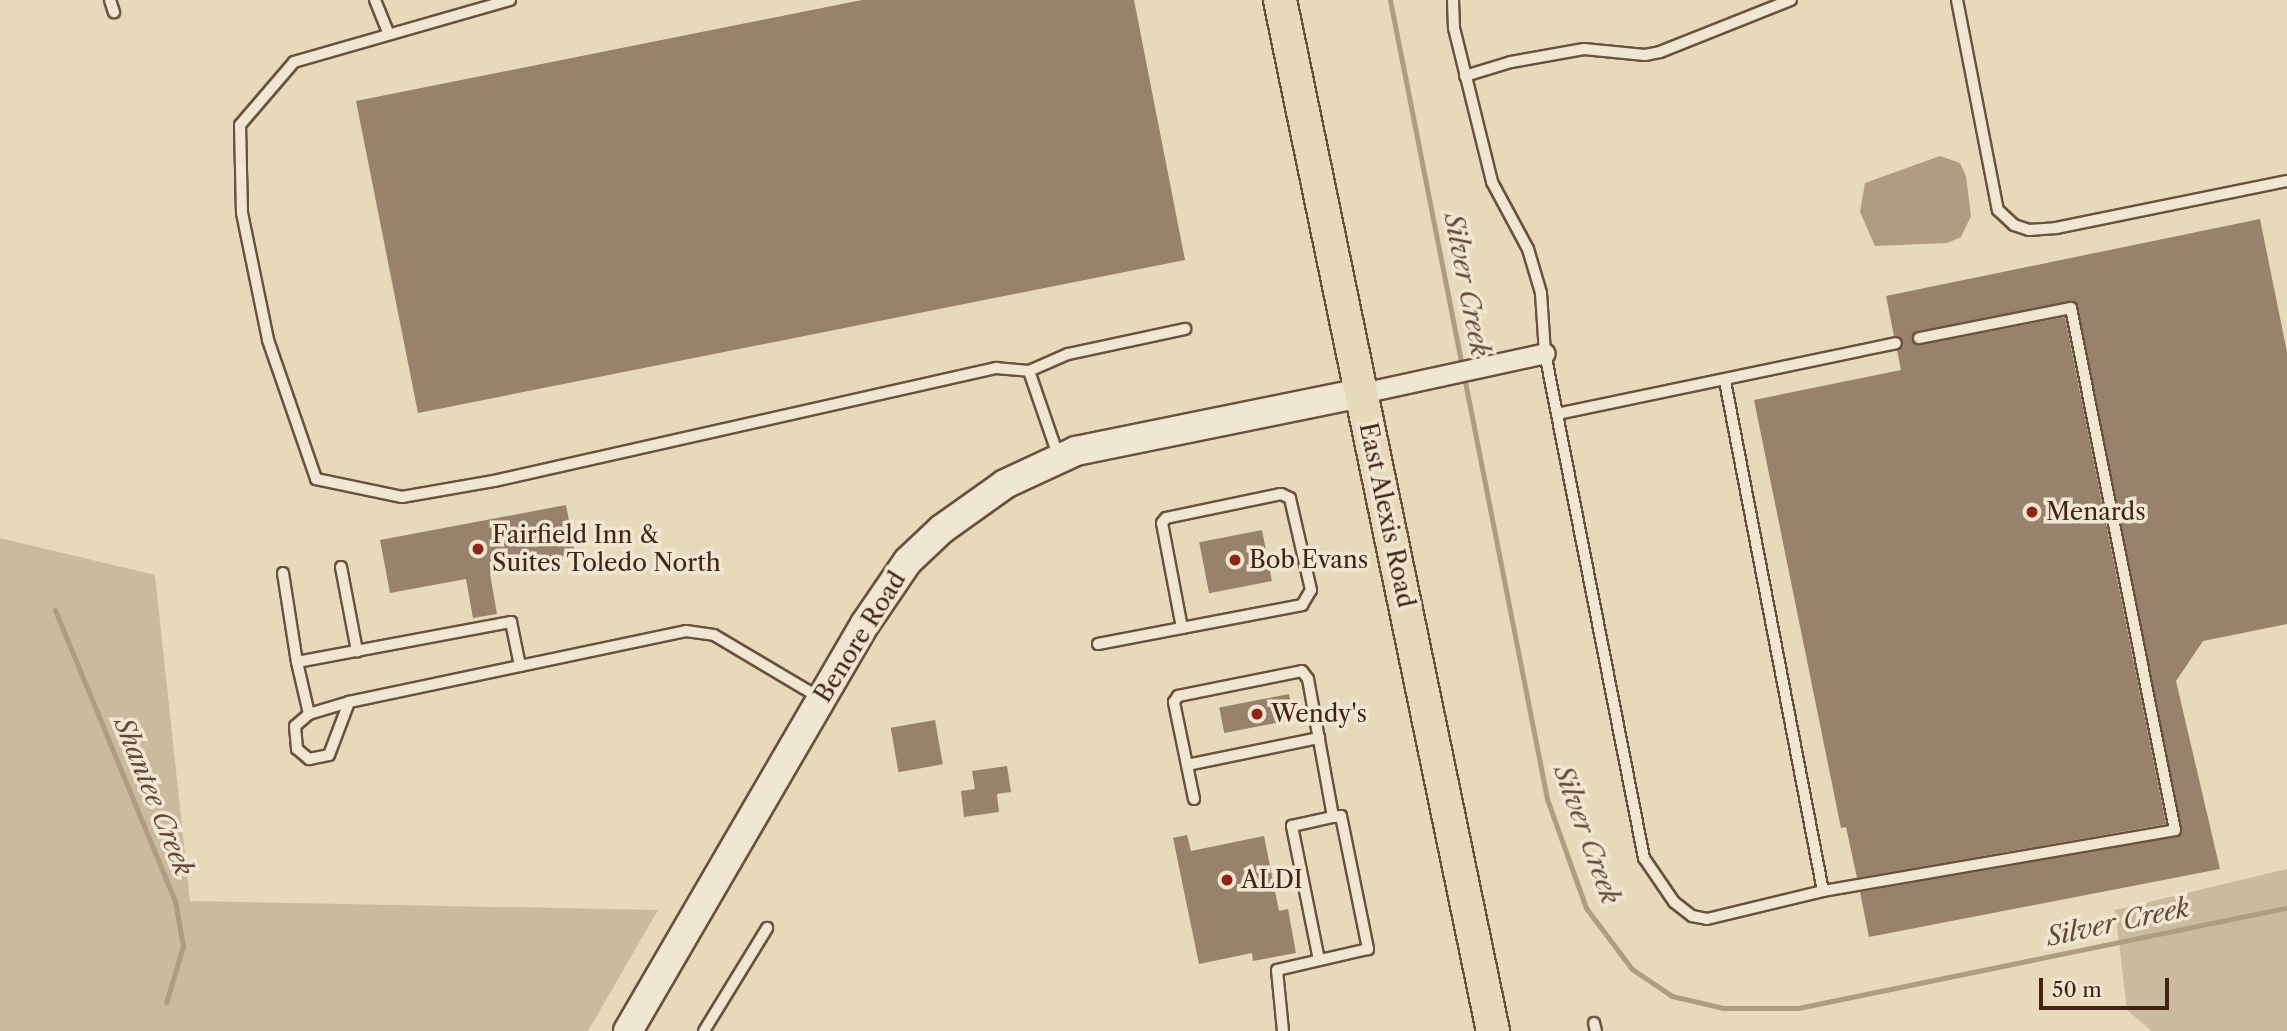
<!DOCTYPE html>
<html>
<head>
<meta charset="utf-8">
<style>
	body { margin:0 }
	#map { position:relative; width:2287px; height:1031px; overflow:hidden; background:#e6daba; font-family:"Libre Caslon Text",serif }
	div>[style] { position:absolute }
	.green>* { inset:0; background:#cabb9e }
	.water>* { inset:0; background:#af9c82 }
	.stream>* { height:5px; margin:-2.5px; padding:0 2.5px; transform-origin:2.5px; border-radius:2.5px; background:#af9c82 }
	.building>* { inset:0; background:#98826b; transform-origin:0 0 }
	.roads { filter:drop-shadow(2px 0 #6c513e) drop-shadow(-2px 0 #6c513e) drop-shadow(0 2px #6c513e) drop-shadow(0 -2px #6c513e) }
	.lane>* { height:10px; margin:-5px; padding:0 5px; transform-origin:5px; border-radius:5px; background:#efe7d2 }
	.street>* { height:19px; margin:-9.5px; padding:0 9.5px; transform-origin:9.5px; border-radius:9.5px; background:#efe7d2 }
	.secondary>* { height:28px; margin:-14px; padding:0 14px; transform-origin:14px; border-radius:14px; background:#efe7d2 }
	.primary>* { height:32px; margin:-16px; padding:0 16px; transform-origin:16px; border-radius:16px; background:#e6daba }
	.dots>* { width:19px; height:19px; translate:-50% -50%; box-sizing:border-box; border:4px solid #efe7d2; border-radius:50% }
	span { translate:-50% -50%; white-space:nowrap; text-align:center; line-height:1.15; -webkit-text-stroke:7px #efe7d2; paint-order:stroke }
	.poi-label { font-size:24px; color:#442315 }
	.left { translate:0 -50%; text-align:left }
	.street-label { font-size:24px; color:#442315 }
	.water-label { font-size:26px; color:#644736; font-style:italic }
	.scale { position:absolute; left:2039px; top:978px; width:130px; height:32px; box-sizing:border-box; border:4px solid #442315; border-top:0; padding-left:9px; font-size:21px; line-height:24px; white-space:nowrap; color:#442315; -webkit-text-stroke:5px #efe7d2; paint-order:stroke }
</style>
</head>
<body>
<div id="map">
	<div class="green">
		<div style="clip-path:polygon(0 538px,155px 575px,190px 901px,658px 910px,588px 1031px,0 1031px)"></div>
		<div style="clip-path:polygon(2287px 869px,2287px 1031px,2152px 1031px,2127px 1010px,2115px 910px)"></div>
	</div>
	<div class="water">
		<div style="clip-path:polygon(1940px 156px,1960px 163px,1966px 176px,1971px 216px,1961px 237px,1947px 243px,1875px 246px,1860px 212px,1865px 183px)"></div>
	</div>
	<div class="stream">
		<div style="left:1390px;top:0;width:814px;rotate:78.88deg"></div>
		<div style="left:1547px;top:799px;width:116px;rotate:70.3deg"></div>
		<div style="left:1586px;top:908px;width:76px;rotate:53deg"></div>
		<div style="left:1632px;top:969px;width:48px;rotate:34deg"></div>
		<div style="left:1672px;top:996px;width:52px;rotate:13.2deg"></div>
		<div style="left:1723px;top:1008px;width:75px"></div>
		<div style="left:1798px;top:1008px;width:499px;rotate:-11.6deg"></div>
		<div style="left:55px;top:610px;width:315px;rotate:67.6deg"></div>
		<div style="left:175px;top:901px;width:46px;rotate:79.9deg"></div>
		<div style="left:183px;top:946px;width:59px;rotate:106.6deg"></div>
	</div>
	<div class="building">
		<div style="clip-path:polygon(862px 0,1134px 0,1185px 260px,418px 413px,356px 101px)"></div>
		<div style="clip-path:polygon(2260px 219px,2287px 352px,2287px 624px,2203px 641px,2176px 681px,2220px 869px,1869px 937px,1860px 892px,2176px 837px,2182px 832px,2078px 307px,2070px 301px,1918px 331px,1912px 339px,1920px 345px,2065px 317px,2166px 824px,1857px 878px,1846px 827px,1841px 828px,1754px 400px,1901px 370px,1897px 350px,1903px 342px,1894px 336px,1886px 296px)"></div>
		<div style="clip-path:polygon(566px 505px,576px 558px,490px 574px,497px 614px,473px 618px,466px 579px,390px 593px,380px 540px)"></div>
		<div style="left:1262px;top:530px;width:52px;height:64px;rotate:79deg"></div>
		<div style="left:1289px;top:694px;width:26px;height:71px;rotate:79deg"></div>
		<div style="left:935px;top:720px;width:45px;height:45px;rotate:80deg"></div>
		<div style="clip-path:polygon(1007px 766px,1011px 792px,997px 794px,999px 812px,964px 817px,961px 791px,975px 789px,972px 771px)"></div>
		<div style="clip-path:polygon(1187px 835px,1191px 851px,1264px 836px,1279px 911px,1288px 909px,1296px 953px,1253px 961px,1252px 953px,1199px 964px,1173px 838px)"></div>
	</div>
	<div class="roads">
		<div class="lane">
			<div style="left:110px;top:0;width:13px;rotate:72deg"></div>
			<div style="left:375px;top:0;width:35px;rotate:68deg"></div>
			<div style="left:510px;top:0;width:225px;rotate:164deg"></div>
			<div style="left:294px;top:62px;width:83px;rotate:130.6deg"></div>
			<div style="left:240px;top:125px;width:88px;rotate:88.7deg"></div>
			<div style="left:242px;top:213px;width:130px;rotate:78.4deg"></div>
			<div style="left:268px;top:340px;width:147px;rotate:70.9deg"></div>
			<div style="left:316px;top:479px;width:88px;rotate:11.8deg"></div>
			<div style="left:402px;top:497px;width:93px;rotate:-9.9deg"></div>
			<div style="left:494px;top:481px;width:515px;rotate:-12.69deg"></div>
			<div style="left:996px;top:368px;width:33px;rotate:5deg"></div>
			<div style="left:1029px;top:371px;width:92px;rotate:71deg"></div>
			<div style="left:1453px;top:0;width:28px;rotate:88deg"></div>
			<div style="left:1454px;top:28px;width:159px;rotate:76.1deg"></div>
			<div style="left:1492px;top:182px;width:76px;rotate:61.8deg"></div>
			<div style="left:1528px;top:249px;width:46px;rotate:73.5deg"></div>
			<div style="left:1541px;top:293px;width:60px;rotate:86.2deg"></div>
			<div style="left:1545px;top:353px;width:515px;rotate:78.91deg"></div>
			<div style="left:1644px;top:858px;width:53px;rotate:55.7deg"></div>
			<div style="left:1674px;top:902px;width:23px;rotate:38deg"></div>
			<div style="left:1692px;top:916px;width:15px;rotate:11deg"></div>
			<div style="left:1707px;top:919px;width:119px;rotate:-13.6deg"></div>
			<div style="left:1823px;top:891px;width:519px;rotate:-100.88deg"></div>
			<div style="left:1957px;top:0;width:214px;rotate:79deg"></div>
			<div style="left:1998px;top:210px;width:22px;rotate:43deg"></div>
			<div style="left:2014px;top:225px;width:16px;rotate:18deg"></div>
			<div style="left:2029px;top:230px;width:27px;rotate:-4deg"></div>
			<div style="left:2056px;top:228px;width:236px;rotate:-11.5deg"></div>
			<div style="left:1465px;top:76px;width:48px;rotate:-16.9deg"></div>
			<div style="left:1511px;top:62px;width:74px;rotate:-10.1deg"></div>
			<div style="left:1584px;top:49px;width:61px;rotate:5.6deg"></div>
			<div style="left:1645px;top:55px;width:15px;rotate:-11deg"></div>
			<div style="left:1660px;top:52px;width:141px;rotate:-21.7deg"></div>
			<div style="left:1029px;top:371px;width:43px;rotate:-23.6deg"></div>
			<div style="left:1068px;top:354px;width:120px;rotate:-12.1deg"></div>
			<div style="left:1557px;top:414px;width:346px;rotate:-11.8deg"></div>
			<div style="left:341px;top:567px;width:86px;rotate:79.2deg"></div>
			<div style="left:283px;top:573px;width:90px;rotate:81.1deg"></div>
			<div style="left:1098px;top:644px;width:208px;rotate:-10.8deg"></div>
			<div style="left:1302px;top:605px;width:17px;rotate:-59deg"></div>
			<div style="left:1311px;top:590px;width:94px;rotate:-102.9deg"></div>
			<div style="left:1290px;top:498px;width:10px;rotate:-156deg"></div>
			<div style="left:1281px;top:494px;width:117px;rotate:168.2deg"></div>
			<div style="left:1166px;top:518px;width:6px;rotate:129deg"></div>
			<div style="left:1162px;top:523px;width:107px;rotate:79.2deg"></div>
			<div style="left:349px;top:702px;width:42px;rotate:163.3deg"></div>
			<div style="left:309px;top:714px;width:18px;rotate:139deg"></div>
			<div style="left:295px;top:726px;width:23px;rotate:85deg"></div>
			<div style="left:297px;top:749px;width:16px;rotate:40deg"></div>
			<div style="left:309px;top:759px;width:20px;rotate:-11deg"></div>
			<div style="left:329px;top:755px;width:57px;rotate:-69.3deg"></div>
			<div style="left:349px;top:702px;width:344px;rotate:-11.9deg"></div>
			<div style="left:686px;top:631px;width:28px;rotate:8deg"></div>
			<div style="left:714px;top:635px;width:123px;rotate:30.7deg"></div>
			<div style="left:309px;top:714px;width:53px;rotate:-103deg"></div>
			<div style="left:297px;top:662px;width:218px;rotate:-10.6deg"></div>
			<div style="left:511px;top:622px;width:45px;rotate:78.4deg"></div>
			<div style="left:1187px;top:765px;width:135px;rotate:-11.6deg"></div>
			<div style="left:1194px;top:799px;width:99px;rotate:-101.7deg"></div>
			<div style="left:1174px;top:702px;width:7px;rotate:-56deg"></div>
			<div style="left:1178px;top:696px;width:126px;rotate:-11.4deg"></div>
			<div style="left:1302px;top:671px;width:10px;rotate:53deg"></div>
			<div style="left:1308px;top:679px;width:140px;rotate:79.7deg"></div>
			<div style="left:1333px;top:817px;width:8px;rotate:-7deg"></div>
			<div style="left:1341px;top:816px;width:136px;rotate:78.5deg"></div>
			<div style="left:1368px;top:949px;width:93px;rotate:167deg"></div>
			<div style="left:1277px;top:970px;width:61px;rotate:84.4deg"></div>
			<div style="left:1823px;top:891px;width:357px;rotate:-9.8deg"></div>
			<div style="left:2175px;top:830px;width:532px;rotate:-101.27deg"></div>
			<div style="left:2071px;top:308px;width:155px;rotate:168.8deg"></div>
			<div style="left:1319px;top:960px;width:137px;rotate:-101.4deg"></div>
			<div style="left:1292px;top:826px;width:42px;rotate:-12.4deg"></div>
			<div style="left:1594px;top:1023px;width:8px;rotate:76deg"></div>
			<div style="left:704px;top:1031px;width:121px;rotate:-58.5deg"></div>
		</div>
		<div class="street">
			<div style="left:1362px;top:393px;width:187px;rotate:-12.3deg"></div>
		</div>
		<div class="secondary">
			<div style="left:628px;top:1031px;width:471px;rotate:-59.8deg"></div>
			<div style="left:865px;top:624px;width:76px;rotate:-55.7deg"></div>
			<div style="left:908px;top:561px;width:47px;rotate:-43.3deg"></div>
			<div style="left:942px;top:529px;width:77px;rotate:-35.5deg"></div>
			<div style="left:1005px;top:484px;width:78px;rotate:-24.9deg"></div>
			<div style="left:1076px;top:451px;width:292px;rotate:-11.5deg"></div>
		</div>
		<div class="primary">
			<div style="left:1280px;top:0;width:1053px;rotate:78.33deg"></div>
		</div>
	</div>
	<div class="dots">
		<div style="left:2032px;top:512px;background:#8f2418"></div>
		<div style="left:478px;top:549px;background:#8f2418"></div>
		<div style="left:1235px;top:560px;background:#8f2418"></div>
		<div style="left:1257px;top:714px;background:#8f2418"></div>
		<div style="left:1227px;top:880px;background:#8f2418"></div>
	</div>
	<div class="poi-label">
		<span class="left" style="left:2046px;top:512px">Menards</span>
		<span class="left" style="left:492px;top:549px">Fairfield Inn &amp;<br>Suites Toledo North</span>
		<span class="left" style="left:1249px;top:560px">Bob Evans</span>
		<span class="left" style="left:1271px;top:714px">Wendy's</span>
		<span class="left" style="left:1241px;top:880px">ALDI</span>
	</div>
	<div class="street-label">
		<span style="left:1387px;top:515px;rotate:78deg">East Alexis Road</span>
		<span style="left:860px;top:637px;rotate:-58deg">Benore Road</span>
	</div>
	<div class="water-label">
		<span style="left:1466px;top:285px;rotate:79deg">Silver Creek</span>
		<span style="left:153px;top:797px;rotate:68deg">Shantee Creek</span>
		<span style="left:1586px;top:835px;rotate:70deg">Silver Creek</span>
		<span style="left:2118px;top:923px;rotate:-12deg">Silver Creek</span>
	</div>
	<div class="scale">50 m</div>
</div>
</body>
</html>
